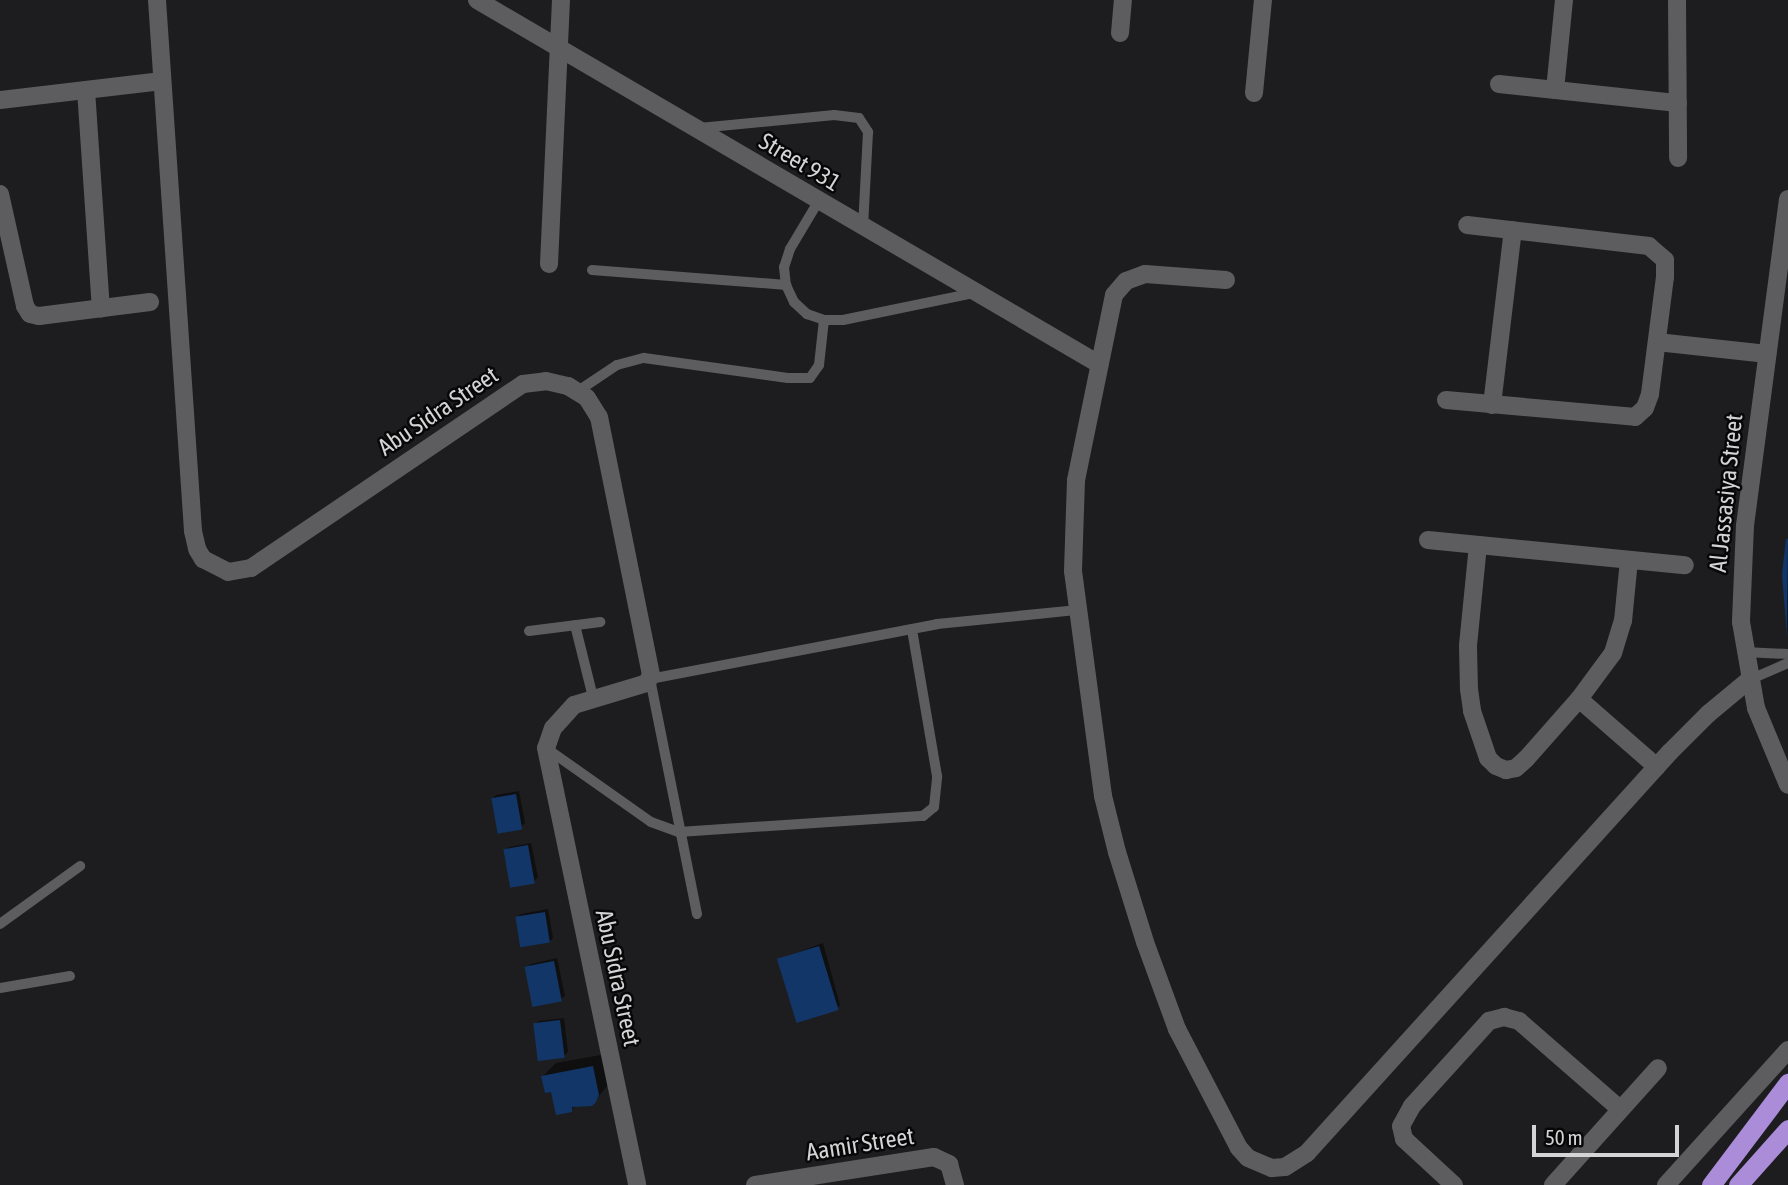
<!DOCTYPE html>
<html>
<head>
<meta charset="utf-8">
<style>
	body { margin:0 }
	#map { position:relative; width:1788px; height:1185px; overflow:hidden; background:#1d1d1f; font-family:"Asap Condensed",sans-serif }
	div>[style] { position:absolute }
	.shadow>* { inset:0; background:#0007 }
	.building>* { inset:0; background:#133669; transform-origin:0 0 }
	.service>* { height:10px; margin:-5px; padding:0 5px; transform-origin:5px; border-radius:5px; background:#5d5d60 }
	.minor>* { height:18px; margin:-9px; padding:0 9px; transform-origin:9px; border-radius:9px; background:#5d5d60 }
	.tertiary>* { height:18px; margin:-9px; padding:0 9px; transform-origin:9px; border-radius:9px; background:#5d5d60 }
	.secondary>* { height:18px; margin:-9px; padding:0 9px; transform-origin:9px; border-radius:9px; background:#5d5d60 }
	.trunk>* { height:19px; margin:-9.5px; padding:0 9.5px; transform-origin:9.5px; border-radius:9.5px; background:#aa8cd8 }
	span { translate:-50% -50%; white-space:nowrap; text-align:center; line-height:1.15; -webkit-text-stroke:5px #070708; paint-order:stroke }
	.street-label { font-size:24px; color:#d4d4d6 }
	.scale { position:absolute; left:1532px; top:1125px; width:147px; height:32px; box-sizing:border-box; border:4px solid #d4d4d6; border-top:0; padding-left:9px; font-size:21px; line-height:24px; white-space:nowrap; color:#d4d4d6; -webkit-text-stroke:5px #070708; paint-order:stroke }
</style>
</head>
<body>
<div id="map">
	<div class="shadow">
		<div style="clip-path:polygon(1788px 540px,1788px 634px,1783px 575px)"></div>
		<div style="clip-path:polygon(519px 791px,525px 823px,521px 827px,492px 799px,496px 795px)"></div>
		<div style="clip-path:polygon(531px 843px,538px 877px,534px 881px,505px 851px,509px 847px)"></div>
		<div style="clip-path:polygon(548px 909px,553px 938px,549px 942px,517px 917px,521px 914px)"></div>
		<div style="clip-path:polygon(823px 943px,840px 1005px,837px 1008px,779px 959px)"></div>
		<div style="clip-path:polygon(557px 958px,565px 996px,561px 999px,527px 967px,531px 964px)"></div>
		<div style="clip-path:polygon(564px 1018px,568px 1052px,564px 1056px,535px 1025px,539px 1021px)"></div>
		<div style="clip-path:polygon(606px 1054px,611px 1081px,592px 1105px,577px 1105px,571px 1110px,543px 1076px,556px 1063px)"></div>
	</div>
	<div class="building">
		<div style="clip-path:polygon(1786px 539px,1788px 539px,1787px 637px,1782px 574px)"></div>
		<div style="left:516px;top:794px;width:36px;height:25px;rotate:80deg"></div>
		<div style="left:528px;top:845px;width:39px;height:25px;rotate:80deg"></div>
		<div style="left:545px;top:912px;width:31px;height:30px;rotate:81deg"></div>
		<div style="left:819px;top:946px;width:67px;height:44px;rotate:73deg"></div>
		<div style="left:554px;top:961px;width:41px;height:30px;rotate:79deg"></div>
		<div style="left:560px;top:1020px;width:38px;height:27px;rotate:83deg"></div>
		<div style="clip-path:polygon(593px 1066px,599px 1095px,596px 1102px,592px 1106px,572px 1107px,572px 1112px,556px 1115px,551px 1092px,545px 1093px,541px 1076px)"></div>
	</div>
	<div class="service">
		<div style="left:699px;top:128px;width:136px;rotate:-5.5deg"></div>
		<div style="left:834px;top:115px;width:25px;rotate:7deg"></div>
		<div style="left:859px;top:118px;width:17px;rotate:57deg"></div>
		<div style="left:868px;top:132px;width:96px;rotate:93deg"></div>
		<div style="left:818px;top:202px;width:55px;rotate:120.8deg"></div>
		<div style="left:790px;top:249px;width:19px;rotate:108deg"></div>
		<div style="left:784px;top:267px;width:18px;rotate:84deg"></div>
		<div style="left:786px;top:285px;width:19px;rotate:65deg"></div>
		<div style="left:794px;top:302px;width:18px;rotate:43deg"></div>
		<div style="left:807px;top:314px;width:18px;rotate:19deg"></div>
		<div style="left:824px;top:320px;width:19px"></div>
		<div style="left:843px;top:320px;width:133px;rotate:-11.7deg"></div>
		<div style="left:592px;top:270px;width:195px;rotate:4.4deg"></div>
		<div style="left:578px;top:391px;width:47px;rotate:-33.7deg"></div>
		<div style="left:617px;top:365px;width:28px;rotate:-15deg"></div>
		<div style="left:644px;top:358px;width:145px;rotate:7.9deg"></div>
		<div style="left:788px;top:378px;width:22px"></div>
		<div style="left:810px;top:378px;width:16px;rotate:-55deg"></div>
		<div style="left:819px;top:365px;width:45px;rotate:-83.7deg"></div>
		<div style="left:575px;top:625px;width:74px;rotate:76deg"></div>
		<div style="left:529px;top:631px;width:72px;rotate:-7.2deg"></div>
		<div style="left:1744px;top:652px;width:44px;rotate:2.6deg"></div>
		<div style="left:1749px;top:680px;width:43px;rotate:-23.6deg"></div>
		<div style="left:546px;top:748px;width:128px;rotate:35.2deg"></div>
		<div style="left:651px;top:822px;width:30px;rotate:20deg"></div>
		<div style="left:679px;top:832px;width:245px;rotate:-3.8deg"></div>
		<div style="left:923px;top:816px;width:14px;rotate:-39deg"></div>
		<div style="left:934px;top:807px;width:31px;rotate:-84deg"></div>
		<div style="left:937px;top:776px;width:149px;rotate:-99.7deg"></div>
		<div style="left:697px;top:914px;width:240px;rotate:-101.3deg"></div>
		<div style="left:650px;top:679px;width:292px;rotate:-10.8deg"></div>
		<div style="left:937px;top:624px;width:142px;rotate:-5.7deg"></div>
		<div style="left:0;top:924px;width:99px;rotate:-35.9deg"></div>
		<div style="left:0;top:988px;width:71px;rotate:-9.7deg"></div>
	</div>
	<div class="minor">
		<div style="left:157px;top:0;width:532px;rotate:86.12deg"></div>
		<div style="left:193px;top:531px;width:18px;rotate:77deg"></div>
		<div style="left:197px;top:549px;width:12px;rotate:59deg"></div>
		<div style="left:203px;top:559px;width:28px;rotate:27deg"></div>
		<div style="left:228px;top:572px;width:23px;rotate:-10deg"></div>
		<div style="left:251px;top:568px;width:328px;rotate:-34.1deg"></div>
		<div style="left:523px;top:384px;width:23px;rotate:-7deg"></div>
		<div style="left:546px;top:381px;width:23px;rotate:13deg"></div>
		<div style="left:568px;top:386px;width:22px;rotate:32deg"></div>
		<div style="left:587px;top:398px;width:22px;rotate:58deg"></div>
		<div style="left:599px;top:417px;width:263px;rotate:78.6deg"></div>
		<div style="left:651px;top:675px;width:9px;rotate:117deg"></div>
		<div style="left:647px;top:683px;width:76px;rotate:163.2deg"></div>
		<div style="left:574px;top:705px;width:31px;rotate:132deg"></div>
		<div style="left:553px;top:728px;width:21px;rotate:109deg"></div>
		<div style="left:546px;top:748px;width:446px;rotate:78.2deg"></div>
		<div style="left:477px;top:0;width:721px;rotate:30.34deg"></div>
		<div style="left:1677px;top:0;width:158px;rotate:89.6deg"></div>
		<div style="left:1120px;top:33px;width:33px;rotate:-85deg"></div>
		<div style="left:1499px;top:84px;width:180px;rotate:6.1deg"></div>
		<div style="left:86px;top:90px;width:219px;rotate:86.1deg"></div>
		<div style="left:1555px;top:90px;width:90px;rotate:-84.3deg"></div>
		<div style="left:1254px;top:93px;width:93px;rotate:-84.5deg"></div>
		<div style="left:0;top:100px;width:163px;rotate:-6.7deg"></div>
		<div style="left:0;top:194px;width:115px;rotate:77.4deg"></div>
		<div style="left:25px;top:306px;width:9px;rotate:58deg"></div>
		<div style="left:30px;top:314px;width:9px;rotate:13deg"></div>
		<div style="left:39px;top:316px;width:112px;rotate:-7.2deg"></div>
		<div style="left:549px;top:264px;width:264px;rotate:-87.4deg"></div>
		<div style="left:1226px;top:280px;width:81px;rotate:-175.8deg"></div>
		<div style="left:1145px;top:274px;width:20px;rotate:160deg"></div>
		<div style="left:1126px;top:281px;width:18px;rotate:131deg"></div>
		<div style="left:1114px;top:295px;width:189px;rotate:101.6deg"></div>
		<div style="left:1076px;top:480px;width:91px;rotate:91.9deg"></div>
		<div style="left:1073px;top:571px;width:227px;rotate:82.4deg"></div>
		<div style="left:1103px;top:796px;width:58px;rotate:76deg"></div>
		<div style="left:1117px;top:852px;width:94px;rotate:72.7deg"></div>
		<div style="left:1145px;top:942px;width:93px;rotate:69.8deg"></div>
		<div style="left:1177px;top:1029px;width:134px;rotate:62.5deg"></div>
		<div style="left:1239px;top:1148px;width:13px;rotate:48deg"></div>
		<div style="left:1248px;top:1158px;width:26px;rotate:23deg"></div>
		<div style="left:1272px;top:1168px;width:13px;rotate:-4deg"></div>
		<div style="left:1285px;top:1167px;width:26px;rotate:-32deg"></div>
		<div style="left:1307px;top:1153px;width:541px;rotate:-47.85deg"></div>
		<div style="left:1670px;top:752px;width:54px;rotate:-45deg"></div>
		<div style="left:1708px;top:714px;width:53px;rotate:-39.7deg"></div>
		<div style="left:1657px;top:342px;width:111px;rotate:6.2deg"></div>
		<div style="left:1446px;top:400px;width:190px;rotate:5.1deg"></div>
		<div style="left:1635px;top:417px;width:13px;rotate:-42deg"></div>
		<div style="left:1645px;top:408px;width:15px;rotate:-70deg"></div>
		<div style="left:1650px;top:394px;width:118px;rotate:-82.7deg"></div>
		<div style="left:1665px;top:277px;width:17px;rotate:-90deg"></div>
		<div style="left:1665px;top:260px;width:21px;rotate:-139deg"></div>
		<div style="left:1649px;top:246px;width:183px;rotate:-173.4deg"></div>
		<div style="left:1492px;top:405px;width:176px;rotate:-83.2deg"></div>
		<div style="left:1428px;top:540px;width:258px;rotate:5.6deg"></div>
		<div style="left:1478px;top:545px;width:101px;rotate:95.7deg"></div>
		<div style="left:1468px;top:646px;width:43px;rotate:88.7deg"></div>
		<div style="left:1469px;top:689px;width:22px;rotate:82deg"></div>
		<div style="left:1472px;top:711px;width:50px;rotate:71.2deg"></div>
		<div style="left:1488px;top:758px;width:11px;rotate:45deg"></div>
		<div style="left:1496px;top:766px;width:11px;rotate:22deg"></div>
		<div style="left:1506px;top:770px;width:10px;rotate:-11deg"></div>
		<div style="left:1516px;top:768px;width:13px;rotate:-42deg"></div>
		<div style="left:1526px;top:759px;width:80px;rotate:-48.5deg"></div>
		<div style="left:1579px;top:699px;width:57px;rotate:-53.5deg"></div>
		<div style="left:1613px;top:653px;width:34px;rotate:-73deg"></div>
		<div style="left:1623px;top:621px;width:61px;rotate:-84.4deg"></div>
		<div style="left:1579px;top:699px;width:103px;rotate:41.1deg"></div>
		<div style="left:755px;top:1185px;width:181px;rotate:-8.9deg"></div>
		<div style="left:934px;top:1157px;width:17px;rotate:25deg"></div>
		<div style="left:949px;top:1164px;width:22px;rotate:74deg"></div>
		<div style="left:1454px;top:1185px;width:68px;rotate:-137.4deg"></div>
		<div style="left:1404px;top:1139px;width:13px;rotate:-103deg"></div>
		<div style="left:1401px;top:1126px;width:23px;rotate:-61deg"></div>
		<div style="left:1412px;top:1106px;width:115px;rotate:-47.8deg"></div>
		<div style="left:1489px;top:1021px;width:16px;rotate:-15deg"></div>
		<div style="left:1504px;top:1017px;width:16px;rotate:15deg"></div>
		<div style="left:1519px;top:1021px;width:134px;rotate:41.1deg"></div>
		<div style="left:1553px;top:1185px;width:157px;rotate:-48.1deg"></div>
	</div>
	<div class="tertiary">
		<div style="left:1788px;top:199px;width:329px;rotate:97.5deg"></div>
		<div style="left:1745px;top:525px;width:97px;rotate:92.4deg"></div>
		<div style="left:1741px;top:622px;width:87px;rotate:80.1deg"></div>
		<div style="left:1756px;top:708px;width:83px;rotate:67.4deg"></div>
	</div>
	<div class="secondary">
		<div style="left:1666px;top:1185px;width:182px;rotate:-47.9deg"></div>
	</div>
	<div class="trunk">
		<div style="left:1711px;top:1185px;width:128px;rotate:-53deg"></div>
		<div style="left:1738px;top:1185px;width:75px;rotate:-48.2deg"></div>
	</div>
	<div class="street-label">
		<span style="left:800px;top:162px;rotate:31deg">Street 931</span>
		<span style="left:438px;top:411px;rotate:-34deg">Abu Sidra Street</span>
		<span style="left:1726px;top:493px;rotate:-84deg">Al Jassasiya Street</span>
		<span style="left:618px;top:978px;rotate:78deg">Abu Sidra Street</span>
		<span style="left:860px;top:1144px;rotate:-9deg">Aamir Street</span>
	</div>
	<div class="scale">50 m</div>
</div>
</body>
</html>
